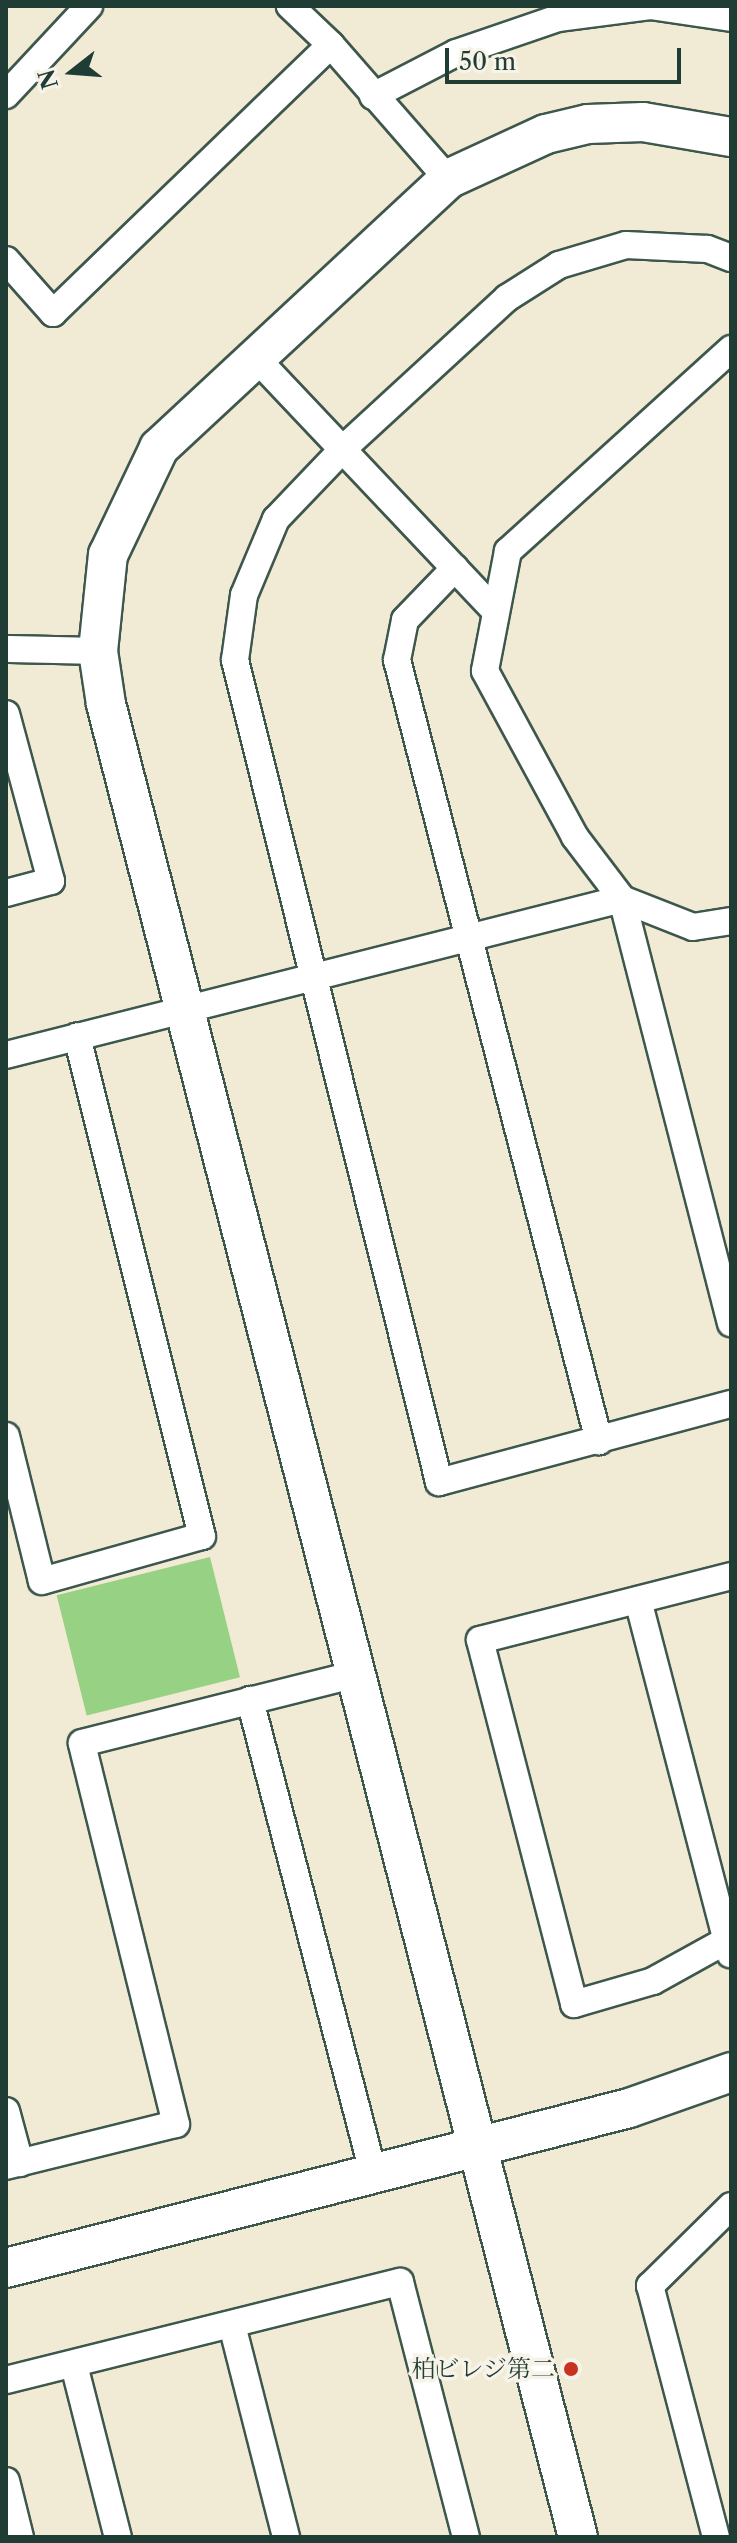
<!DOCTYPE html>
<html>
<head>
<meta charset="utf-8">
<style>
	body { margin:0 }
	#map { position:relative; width:737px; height:2543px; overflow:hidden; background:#f1ebd5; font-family:"Libre Caslon Text","Noto Serif JP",serif }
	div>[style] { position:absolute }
	.green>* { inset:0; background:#97d184; transform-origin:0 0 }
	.roads { filter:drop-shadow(2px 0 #3e574c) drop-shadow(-2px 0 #3e574c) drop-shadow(0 2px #3e574c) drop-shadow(0 -2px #3e574c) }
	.street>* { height:26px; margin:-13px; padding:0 13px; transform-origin:13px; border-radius:13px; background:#fff }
	.secondary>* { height:38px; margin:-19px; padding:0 19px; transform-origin:19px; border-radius:19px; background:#fff }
	.dots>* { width:22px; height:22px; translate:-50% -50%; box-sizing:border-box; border:4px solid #f7f3e8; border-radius:50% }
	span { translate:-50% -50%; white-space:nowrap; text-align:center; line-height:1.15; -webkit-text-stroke:7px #f7f3e8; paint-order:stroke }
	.poi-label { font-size:24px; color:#1f3d34 }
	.right { translate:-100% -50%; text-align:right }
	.frame { position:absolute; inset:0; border:8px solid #1f3d34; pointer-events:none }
	.north { position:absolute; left:32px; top:32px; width:80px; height:80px; -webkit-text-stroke:6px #f7f3e8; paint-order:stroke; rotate:253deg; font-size:22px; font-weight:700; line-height:32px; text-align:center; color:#1f3d34 }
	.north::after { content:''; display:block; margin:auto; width:28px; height:36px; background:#1f3d34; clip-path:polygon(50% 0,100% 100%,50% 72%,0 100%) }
	.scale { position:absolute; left:445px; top:48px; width:236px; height:36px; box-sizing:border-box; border:4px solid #1f3d34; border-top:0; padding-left:10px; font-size:24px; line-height:28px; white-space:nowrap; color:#1f3d34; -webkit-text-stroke:6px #f7f3e8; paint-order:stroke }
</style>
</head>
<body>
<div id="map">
	<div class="green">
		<div style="left:210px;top:1557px;width:124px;height:158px;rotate:76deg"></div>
	</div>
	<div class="roads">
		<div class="street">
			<div style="left:331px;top:45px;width:178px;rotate:48.9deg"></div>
			<div style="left:6px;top:95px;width:122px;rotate:-47deg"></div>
			<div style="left:373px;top:96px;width:93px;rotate:-27.4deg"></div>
			<div style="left:456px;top:53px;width:108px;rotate:-18.9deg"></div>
			<div style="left:558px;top:18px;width:93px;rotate:-7.4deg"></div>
			<div style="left:650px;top:6px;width:82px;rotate:8.4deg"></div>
			<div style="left:731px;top:258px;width:26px;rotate:-159deg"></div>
			<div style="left:707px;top:249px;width:81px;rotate:-177.2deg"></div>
			<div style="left:626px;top:245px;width:70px;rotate:163.4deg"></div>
			<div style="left:559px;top:265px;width:62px;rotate:147.6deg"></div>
			<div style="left:507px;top:298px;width:223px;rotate:137.4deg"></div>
			<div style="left:343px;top:449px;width:97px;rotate:133.7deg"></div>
			<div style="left:276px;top:519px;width:82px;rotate:112.8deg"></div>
			<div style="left:244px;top:595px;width:66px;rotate:97.9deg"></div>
			<div style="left:235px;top:660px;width:847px;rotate:76.06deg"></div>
			<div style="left:439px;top:1482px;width:302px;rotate:-15deg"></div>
			<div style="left:6px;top:260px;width:71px;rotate:48.4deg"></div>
			<div style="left:53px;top:313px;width:386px;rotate:-44deg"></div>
			<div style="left:331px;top:45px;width:57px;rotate:-136.4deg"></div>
			<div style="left:731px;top:349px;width:301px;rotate:137.8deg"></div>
			<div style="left:508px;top:551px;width:122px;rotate:100.9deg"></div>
			<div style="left:485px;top:671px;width:189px;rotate:61.5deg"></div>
			<div style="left:575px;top:837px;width:78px;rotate:52.8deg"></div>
			<div style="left:622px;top:899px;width:438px;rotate:75.6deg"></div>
			<div style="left:255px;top:357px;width:349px;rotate:46.6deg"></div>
			<div style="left:455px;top:568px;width:72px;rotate:133.9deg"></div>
			<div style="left:405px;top:620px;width:41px;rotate:101.3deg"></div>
			<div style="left:397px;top:660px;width:807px;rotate:75.5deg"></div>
			<div style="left:6px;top:649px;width:92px;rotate:1.2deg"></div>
			<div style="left:6px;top:714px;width:173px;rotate:74.9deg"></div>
			<div style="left:51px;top:881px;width:47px;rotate:165.1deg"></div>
			<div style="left:6px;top:1055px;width:635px;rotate:-14.21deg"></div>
			<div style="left:622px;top:899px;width:76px;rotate:21.5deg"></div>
			<div style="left:693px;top:927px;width:38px;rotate:-9deg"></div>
			<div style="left:6px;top:1436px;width:149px;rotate:76.1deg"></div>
			<div style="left:42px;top:1581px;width:166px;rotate:-15.7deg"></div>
			<div style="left:202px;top:1536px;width:515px;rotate:-104.04deg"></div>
			<div style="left:731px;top:1576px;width:259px;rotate:165.7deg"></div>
			<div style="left:480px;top:1640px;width:376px;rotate:75.5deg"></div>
			<div style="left:574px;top:2004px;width:82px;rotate:-16.2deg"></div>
			<div style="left:653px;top:1981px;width:89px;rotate:-28.9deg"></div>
			<div style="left:638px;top:1600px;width:366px;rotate:75.4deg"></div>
			<div style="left:250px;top:1700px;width:489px;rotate:75.4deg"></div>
			<div style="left:6px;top:2111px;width:54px;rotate:74.9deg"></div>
			<div style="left:6px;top:2166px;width:175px;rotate:-13.9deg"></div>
			<div style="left:176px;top:2124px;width:392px;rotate:-103.9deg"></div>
			<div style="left:82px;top:1743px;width:284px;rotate:-14.1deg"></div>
			<div style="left:232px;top:2325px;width:219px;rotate:75.7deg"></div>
			<div style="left:74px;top:2365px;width:178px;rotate:75.7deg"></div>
			<div style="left:6px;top:2380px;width:406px;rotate:-14deg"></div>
			<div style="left:400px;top:2282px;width:263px;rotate:75.5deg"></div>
			<div style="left:6px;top:2481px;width:58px;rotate:76deg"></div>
			<div style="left:716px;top:2537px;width:260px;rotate:-104.7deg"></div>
			<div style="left:650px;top:2286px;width:114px;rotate:-44.6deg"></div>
		</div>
		<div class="secondary">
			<div style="left:6px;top:2268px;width:643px;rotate:-14.4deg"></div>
			<div style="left:629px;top:2108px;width:108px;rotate:-19.4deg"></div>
			<div style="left:578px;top:2537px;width:1893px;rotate:-104.44deg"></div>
			<div style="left:106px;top:704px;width:54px;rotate:-98.6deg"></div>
			<div style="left:98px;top:651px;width:97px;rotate:-84.1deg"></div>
			<div style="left:108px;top:555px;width:119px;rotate:-64.5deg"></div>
			<div style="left:159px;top:448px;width:395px;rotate:-42.9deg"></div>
			<div style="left:448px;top:179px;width:108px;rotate:-24.7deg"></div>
			<div style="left:546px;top:134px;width:43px;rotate:-13.4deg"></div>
			<div style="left:588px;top:124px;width:55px;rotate:-2.1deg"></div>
			<div style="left:643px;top:122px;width:89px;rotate:9.7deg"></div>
		</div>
	</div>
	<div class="dots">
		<div style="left:571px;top:2369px;background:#c8321e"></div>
	</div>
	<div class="poi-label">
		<span class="right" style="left:555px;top:2369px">柏ビレジ第二</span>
	</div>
	<div class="frame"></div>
	<div class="north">N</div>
	<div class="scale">50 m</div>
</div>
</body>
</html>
